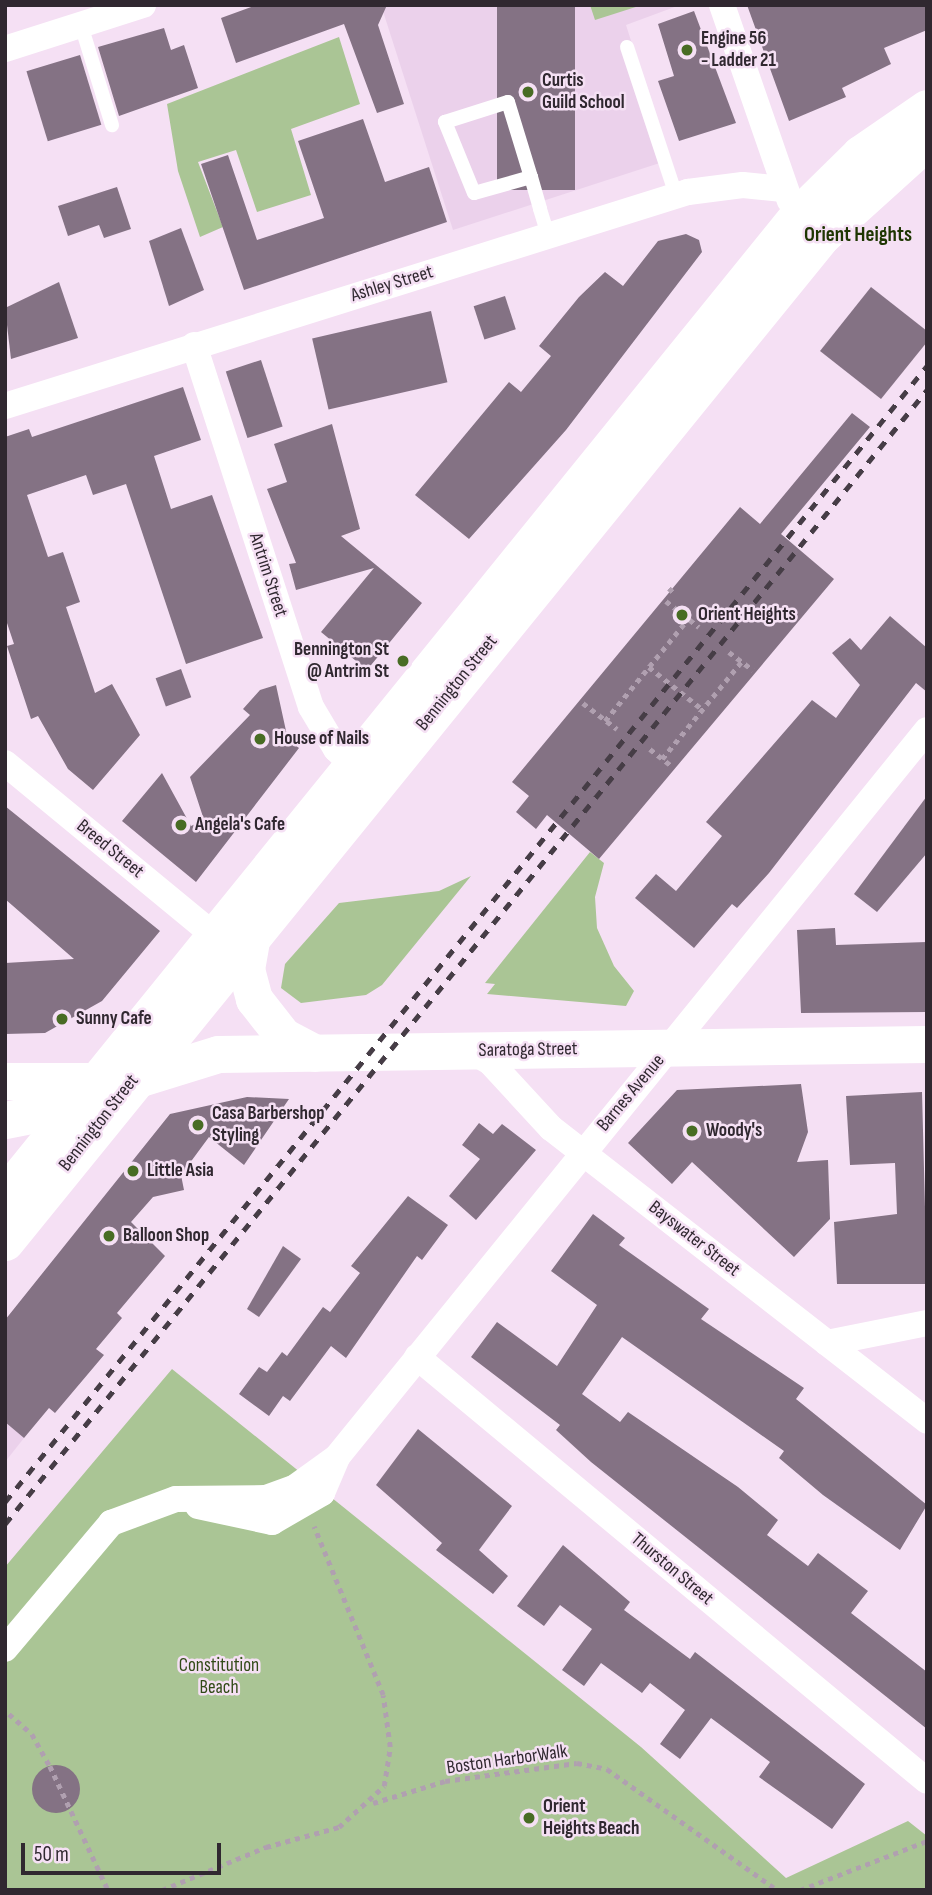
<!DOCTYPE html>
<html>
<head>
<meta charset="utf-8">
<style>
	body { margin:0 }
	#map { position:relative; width:932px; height:1895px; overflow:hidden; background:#f5e0f4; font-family:"Sofia Sans Condensed",sans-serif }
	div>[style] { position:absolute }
	.built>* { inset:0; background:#ebd1eb }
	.green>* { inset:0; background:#aac595 }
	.building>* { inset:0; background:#847284; transform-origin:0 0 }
	.round { border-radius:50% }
	.path>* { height:4.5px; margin-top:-2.25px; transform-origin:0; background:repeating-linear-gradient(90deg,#b0a0b0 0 5px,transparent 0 10px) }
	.service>* { height:14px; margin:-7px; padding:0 7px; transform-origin:7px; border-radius:7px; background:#fff }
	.minor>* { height:26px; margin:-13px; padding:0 13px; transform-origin:13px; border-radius:13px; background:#fff }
	.secondary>* { height:37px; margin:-18.5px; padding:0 18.5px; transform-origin:18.5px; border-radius:18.5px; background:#fff }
	.rail>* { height:5px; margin-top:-2.5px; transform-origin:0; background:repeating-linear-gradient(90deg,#463d46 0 9px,transparent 0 18px) }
	.dots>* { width:19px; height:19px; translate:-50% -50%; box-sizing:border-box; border:4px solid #f5e0f4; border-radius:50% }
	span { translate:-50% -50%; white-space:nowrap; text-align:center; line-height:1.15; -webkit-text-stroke:5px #f5e0f4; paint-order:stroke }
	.poi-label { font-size:19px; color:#302830; font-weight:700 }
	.left { translate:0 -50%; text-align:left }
	.right { translate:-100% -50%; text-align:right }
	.street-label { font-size:19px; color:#302830 }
	.park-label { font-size:19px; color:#314a16 }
	.neighbourhood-label { font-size:21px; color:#1e3602; font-weight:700 }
	.frame { position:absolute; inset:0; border:7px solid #302830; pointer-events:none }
	.scale { position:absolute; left:21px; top:1843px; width:200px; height:32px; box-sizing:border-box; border:4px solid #302830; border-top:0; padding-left:9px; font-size:21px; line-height:24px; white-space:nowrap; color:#302830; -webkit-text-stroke:5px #f5e0f4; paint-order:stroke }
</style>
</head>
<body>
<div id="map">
	<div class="built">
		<div style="clip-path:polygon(381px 5px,680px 5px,626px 25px,669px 160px,453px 230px)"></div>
		<div style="clip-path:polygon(5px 1422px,24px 1438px,5px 1462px)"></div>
	</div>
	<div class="green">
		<div style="clip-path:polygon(590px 5px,642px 5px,595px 20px)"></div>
		<div style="clip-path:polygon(339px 37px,360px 104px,291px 129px,311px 195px,257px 212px,236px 150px,198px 162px,223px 227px,200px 237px,178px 171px,167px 104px)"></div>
		<div style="clip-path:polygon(590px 852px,604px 863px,595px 897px,597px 928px,614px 966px,634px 991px,626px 1006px,487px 994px,495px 984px,485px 983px)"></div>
		<div style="clip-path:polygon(471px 876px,382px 985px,366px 995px,301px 1003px,281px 988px,285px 964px,339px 903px,439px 891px)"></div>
		<div style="clip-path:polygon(172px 1369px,641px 1747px,786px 1878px,908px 1821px,927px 1836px,927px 1890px,5px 1890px,5px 1567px)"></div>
	</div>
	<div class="building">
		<div style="clip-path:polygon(257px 5px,387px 5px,378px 25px,404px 104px,377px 113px,344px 24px,236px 63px,221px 18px)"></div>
		<div style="left:497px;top:5px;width:78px;height:185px"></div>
		<div style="clip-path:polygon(747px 5px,927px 5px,927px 30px,884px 48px,891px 64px,842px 88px,846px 97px,789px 121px)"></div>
		<div style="clip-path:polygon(694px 11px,736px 123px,679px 141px,658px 81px,674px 76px,658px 24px)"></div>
		<div style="clip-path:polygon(164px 28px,171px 50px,184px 45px,198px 88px,119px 116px,98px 47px)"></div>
		<div style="left:80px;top:55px;width:73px;height:56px;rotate:73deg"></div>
		<div style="clip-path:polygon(363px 119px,385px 182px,429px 167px,447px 222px,244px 290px,201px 164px,228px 155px,257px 240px,324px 218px,298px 141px)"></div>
		<div style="clip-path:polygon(117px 187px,131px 229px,104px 238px,99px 225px,68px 236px,58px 206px)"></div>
		<div style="clip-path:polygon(181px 228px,204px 290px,169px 306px,149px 241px)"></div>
		<div style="clip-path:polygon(686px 234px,699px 240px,702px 252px,566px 430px,469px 539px,415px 495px,509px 382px,521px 392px,551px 356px,539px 346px,579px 297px,605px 272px,623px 286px,658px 241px)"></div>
		<div style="clip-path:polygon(59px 282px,78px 338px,11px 359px,5px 308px)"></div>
		<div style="clip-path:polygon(871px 287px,927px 331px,927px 342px,881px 399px,820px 351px)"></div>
		<div style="left:505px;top:296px;width:35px;height:33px;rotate:72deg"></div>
		<div style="left:431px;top:311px;width:73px;height:122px;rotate:77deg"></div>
		<div style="left:261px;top:360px;width:70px;height:37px;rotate:72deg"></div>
		<div style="clip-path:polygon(183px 387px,201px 440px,154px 456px,171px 509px,212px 495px,263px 638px,186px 664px,126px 484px,93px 495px,86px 475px,27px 495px,48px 557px,63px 552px,80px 602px,66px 607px,95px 693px,112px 684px,140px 735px,93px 790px,68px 769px,38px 716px,31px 719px,7px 646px,14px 644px,5px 617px,5px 437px,29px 429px,32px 437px)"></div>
		<div style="clip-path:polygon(852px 413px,870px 427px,781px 534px,834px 579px,599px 859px,547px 815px,536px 829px,516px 812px,529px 796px,512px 782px,740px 507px,760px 524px)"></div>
		<div style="clip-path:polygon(332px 424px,360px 529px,341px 536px,422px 603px,367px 670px,321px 632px,374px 568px,296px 590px,289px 564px,296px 563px,267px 489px,287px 482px,274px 444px)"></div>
		<div style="clip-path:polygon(890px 616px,927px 648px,927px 692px,916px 683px,769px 873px,737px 908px,732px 904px,694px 948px,635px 898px,656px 874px,676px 891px,722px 836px,706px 822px,812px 700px,836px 718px,860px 685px,832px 653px,850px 638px,861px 650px)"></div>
		<div style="left:181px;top:669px;width:30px;height:27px;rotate:70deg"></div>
		<div style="clip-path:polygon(276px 685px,288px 740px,299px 748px,196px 882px,122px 821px,162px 773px,191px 826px,204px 820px,190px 777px,250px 715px,243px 709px,260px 690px)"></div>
		<div style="clip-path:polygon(927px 796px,927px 853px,877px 912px,854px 894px)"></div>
		<div style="clip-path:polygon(5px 806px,160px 931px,102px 1001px,45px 1033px,5px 1034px,5px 963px,74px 959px,5px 899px)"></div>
		<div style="clip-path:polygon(835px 928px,836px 945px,927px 942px,927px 1012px,801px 1013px,797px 930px)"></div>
		<div style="clip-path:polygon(801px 1084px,808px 1132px,797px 1162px,828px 1160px,830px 1219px,794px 1257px,692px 1162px,672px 1184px,628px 1143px,677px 1090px)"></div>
		<div style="clip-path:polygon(922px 1092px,927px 1284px,837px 1284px,834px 1222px,897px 1214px,895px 1163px,850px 1165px,846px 1096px)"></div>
		<div style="clip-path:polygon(247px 1097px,289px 1099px,244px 1165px,209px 1137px,181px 1175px,184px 1190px,153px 1197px,131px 1222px,165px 1256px,117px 1313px,122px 1318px,96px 1349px,104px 1355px,55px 1413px,49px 1408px,24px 1438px,5px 1422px,5px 1320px,170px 1114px)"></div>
		<div style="clip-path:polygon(479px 1123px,493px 1134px,502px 1124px,536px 1150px,476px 1220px,449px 1196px,480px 1159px,462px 1145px)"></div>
		<div style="clip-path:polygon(408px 1196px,448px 1225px,422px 1260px,417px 1256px,346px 1358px,331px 1346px,290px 1401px,283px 1396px,269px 1416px,239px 1394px,259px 1367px,267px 1372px,282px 1352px,287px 1356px,323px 1307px,330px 1312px,360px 1273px,351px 1266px)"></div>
		<div style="clip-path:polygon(593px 1214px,625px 1238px,619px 1245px,709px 1309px,701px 1319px,804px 1388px,796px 1399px,927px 1505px,900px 1550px,823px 1495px,779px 1458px,784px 1451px,622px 1337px,582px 1394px,620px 1422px,628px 1412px,738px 1487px,778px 1520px,767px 1535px,808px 1566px,818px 1553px,868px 1591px,851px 1613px,927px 1672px,927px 1729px,591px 1462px,556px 1430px,560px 1425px,471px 1357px,497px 1322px,557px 1366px,597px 1305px,551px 1271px)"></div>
		<div style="clip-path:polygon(283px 1246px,301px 1259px,259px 1317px,247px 1309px)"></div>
		<div style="clip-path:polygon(418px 1429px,512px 1506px,479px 1550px,508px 1576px,493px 1594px,436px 1550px,442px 1543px,376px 1485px)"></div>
		<div style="clip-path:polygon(563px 1545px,630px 1602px,624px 1610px,690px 1659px,695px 1652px,865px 1784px,832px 1829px,759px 1777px,770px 1762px,711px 1718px,680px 1759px,660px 1744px,685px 1710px,650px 1683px,642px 1693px,601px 1663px,584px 1686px,562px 1670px,592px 1629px,560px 1605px,544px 1626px,517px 1606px)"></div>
		<div class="round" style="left:32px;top:1765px;width:48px;height:48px"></div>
	</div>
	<div class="path">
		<div style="left:669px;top:588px;width:6px;rotate:45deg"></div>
		<div style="left:666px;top:601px;width:42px;rotate:38.2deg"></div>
		<div style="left:729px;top:652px;width:30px;rotate:37deg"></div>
		<div style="left:649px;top:667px;width:68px;rotate:38.4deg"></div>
		<div style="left:583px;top:703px;width:43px;rotate:37.4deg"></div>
		<div style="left:605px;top:721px;width:132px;rotate:-50.9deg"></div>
		<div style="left:650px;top:749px;width:29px;rotate:38deg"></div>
		<div style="left:662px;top:759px;width:127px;rotate:-50.8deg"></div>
		<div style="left:9px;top:1714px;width:30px;rotate:41deg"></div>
		<div style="left:32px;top:1734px;width:37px;rotate:61deg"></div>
		<div style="left:50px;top:1766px;width:137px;rotate:64.9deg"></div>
		<div style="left:373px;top:1803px;width:75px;rotate:-17deg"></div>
		<div style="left:445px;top:1781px;width:133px;rotate:-7.8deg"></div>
		<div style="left:577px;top:1763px;width:31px;rotate:11deg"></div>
		<div style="left:607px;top:1769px;width:209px;rotate:35.4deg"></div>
		<div style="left:162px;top:1890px;width:113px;rotate:-22.5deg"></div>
		<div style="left:266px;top:1847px;width:76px;rotate:-15.3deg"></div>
		<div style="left:339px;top:1827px;width:61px;rotate:-42.3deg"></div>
		<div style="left:384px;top:1786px;width:39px;rotate:-81deg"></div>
		<div style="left:390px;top:1747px;width:52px;rotate:-97.7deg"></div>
		<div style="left:383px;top:1695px;width:182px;rotate:-112.3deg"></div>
		<div style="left:800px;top:1890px;width:136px;rotate:-21.1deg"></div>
	</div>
	<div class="service">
		<div style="left:81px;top:25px;width:105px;rotate:72.8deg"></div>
		<div style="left:627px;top:47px;width:156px;rotate:71.7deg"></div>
		<div style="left:531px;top:177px;width:59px;rotate:164.3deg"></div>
		<div style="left:474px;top:193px;width:77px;rotate:-112.2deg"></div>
		<div style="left:445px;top:122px;width:66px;rotate:-17.6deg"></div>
		<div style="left:508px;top:102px;width:78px;rotate:73deg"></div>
		<div style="left:531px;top:177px;width:33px;rotate:74deg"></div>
		<div style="left:540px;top:209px;width:27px;rotate:73deg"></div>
	</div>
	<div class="minor">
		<div style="left:722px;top:5px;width:207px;rotate:70.9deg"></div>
		<div style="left:5px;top:49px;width:145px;rotate:-17.7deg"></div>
		<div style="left:194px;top:345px;width:380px;rotate:72.1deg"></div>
		<div style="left:311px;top:707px;width:49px;rotate:59.2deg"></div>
		<div style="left:336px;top:749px;width:42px;rotate:44deg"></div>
		<div style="left:5px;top:406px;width:716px;rotate:-17.4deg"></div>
		<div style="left:688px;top:192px;width:55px;rotate:-7.3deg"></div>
		<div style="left:743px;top:185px;width:40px;rotate:5.7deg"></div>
		<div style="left:5px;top:763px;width:271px;rotate:39.5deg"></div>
		<div style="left:471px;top:1051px;width:22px;rotate:30deg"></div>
		<div style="left:490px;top:1062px;width:90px;rotate:47.3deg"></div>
		<div style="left:551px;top:1128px;width:477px;rotate:37.9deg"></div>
		<div style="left:827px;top:1343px;width:102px;rotate:-11.3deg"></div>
		<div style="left:417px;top:1357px;width:663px;rotate:39.74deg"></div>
		<div style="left:198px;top:1506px;width:76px;rotate:12.2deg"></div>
		<div style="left:272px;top:1522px;width:58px;rotate:-30.1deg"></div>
		<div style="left:322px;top:1493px;width:39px;rotate:-67deg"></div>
		<div style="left:5px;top:1649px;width:165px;rotate:-49.9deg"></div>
		<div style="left:111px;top:1523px;width:69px;rotate:-20.3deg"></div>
		<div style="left:176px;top:1499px;width:90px;rotate:-0.6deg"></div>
		<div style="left:266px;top:1498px;width:30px;rotate:-20deg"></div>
		<div style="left:294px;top:1488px;width:53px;rotate:-35.8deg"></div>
		<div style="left:337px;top:1457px;width:936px;rotate:-50.94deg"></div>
	</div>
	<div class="secondary">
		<div style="left:252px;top:935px;width:35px;rotate:100deg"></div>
		<div style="left:246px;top:969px;width:31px;rotate:75deg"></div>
		<div style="left:254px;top:999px;width:47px;rotate:51.9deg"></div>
		<div style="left:283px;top:1036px;width:36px;rotate:28deg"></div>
		<div style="left:134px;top:1080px;width:88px;rotate:-17.2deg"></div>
		<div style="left:218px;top:1054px;width:709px;rotate:-0.81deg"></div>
		<div style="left:5px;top:1081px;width:106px"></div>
		<div style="left:5px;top:1120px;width:78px;rotate:-11deg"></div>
		<div style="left:5px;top:1194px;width:1261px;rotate:-50.99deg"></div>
		<div style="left:799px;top:214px;width:86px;rotate:-44.5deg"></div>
		<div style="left:860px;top:154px;width:81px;rotate:-34.5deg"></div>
		<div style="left:5px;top:1242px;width:1296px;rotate:-50.92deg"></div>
		<div style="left:822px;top:236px;width:142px;rotate:-42.1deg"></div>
	</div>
	<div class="rail">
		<div style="left:5px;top:1502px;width:1463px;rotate:-50.94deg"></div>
		<div style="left:5px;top:1524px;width:1462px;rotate:-50.89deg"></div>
	</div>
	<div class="dots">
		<div style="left:687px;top:50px;background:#486c24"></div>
		<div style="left:528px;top:92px;background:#486c24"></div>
		<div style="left:682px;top:615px;background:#486c24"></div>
		<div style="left:403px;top:661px;background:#486c24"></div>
		<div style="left:260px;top:739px;background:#486c24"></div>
		<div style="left:181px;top:825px;background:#486c24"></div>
		<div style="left:62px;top:1019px;background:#486c24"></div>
		<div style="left:198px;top:1125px;background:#486c24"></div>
		<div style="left:692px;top:1131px;background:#486c24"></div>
		<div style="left:133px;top:1171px;background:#486c24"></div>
		<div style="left:109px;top:1236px;background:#486c24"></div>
		<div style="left:529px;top:1818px;background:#486c24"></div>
	</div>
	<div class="poi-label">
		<span class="left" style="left:701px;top:50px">Engine 56<br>- Ladder 21</span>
		<span class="left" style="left:542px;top:92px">Curtis<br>Guild School</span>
		<span class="left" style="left:698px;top:615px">Orient Heights</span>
		<span class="right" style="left:389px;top:661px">Bennington St<br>@ Antrim St</span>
		<span class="left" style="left:274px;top:739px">House of Nails</span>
		<span class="left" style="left:195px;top:825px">Angela's Cafe</span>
		<span class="left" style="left:76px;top:1019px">Sunny Cafe</span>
		<span class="left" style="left:212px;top:1125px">Casa Barbershop<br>Styling</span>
		<span class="left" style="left:706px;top:1131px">Woody's</span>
		<span class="left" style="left:147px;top:1171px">Little Asia</span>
		<span class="left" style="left:123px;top:1236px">Balloon Shop</span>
		<span class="left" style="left:543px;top:1818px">Orient<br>Heights Beach</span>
	</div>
	<div class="street-label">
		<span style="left:392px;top:284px;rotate:-17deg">Ashley Street</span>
		<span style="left:268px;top:575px;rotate:72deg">Antrim Street</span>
		<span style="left:457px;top:683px;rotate:-51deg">Bennington Street</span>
		<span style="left:110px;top:849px;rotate:39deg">Breed Street</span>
		<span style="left:528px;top:1050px;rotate:-1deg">Saratoga Street</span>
		<span style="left:631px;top:1093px;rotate:-50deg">Barnes Avenue</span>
		<span style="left:99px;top:1123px;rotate:-52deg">Bennington Street</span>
		<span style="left:694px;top:1239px;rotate:38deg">Bayswater Street</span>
		<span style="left:672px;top:1569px;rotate:40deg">Thurston Street</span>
		<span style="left:507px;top:1760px;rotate:-8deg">Boston HarborWalk</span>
	</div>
	<div class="park-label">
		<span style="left:219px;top:1677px">Constitution<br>Beach</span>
	</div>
	<div class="neighbourhood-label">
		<span style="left:858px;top:235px">Orient Heights</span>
	</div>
	<div class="frame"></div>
	<div class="scale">50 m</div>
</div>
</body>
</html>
